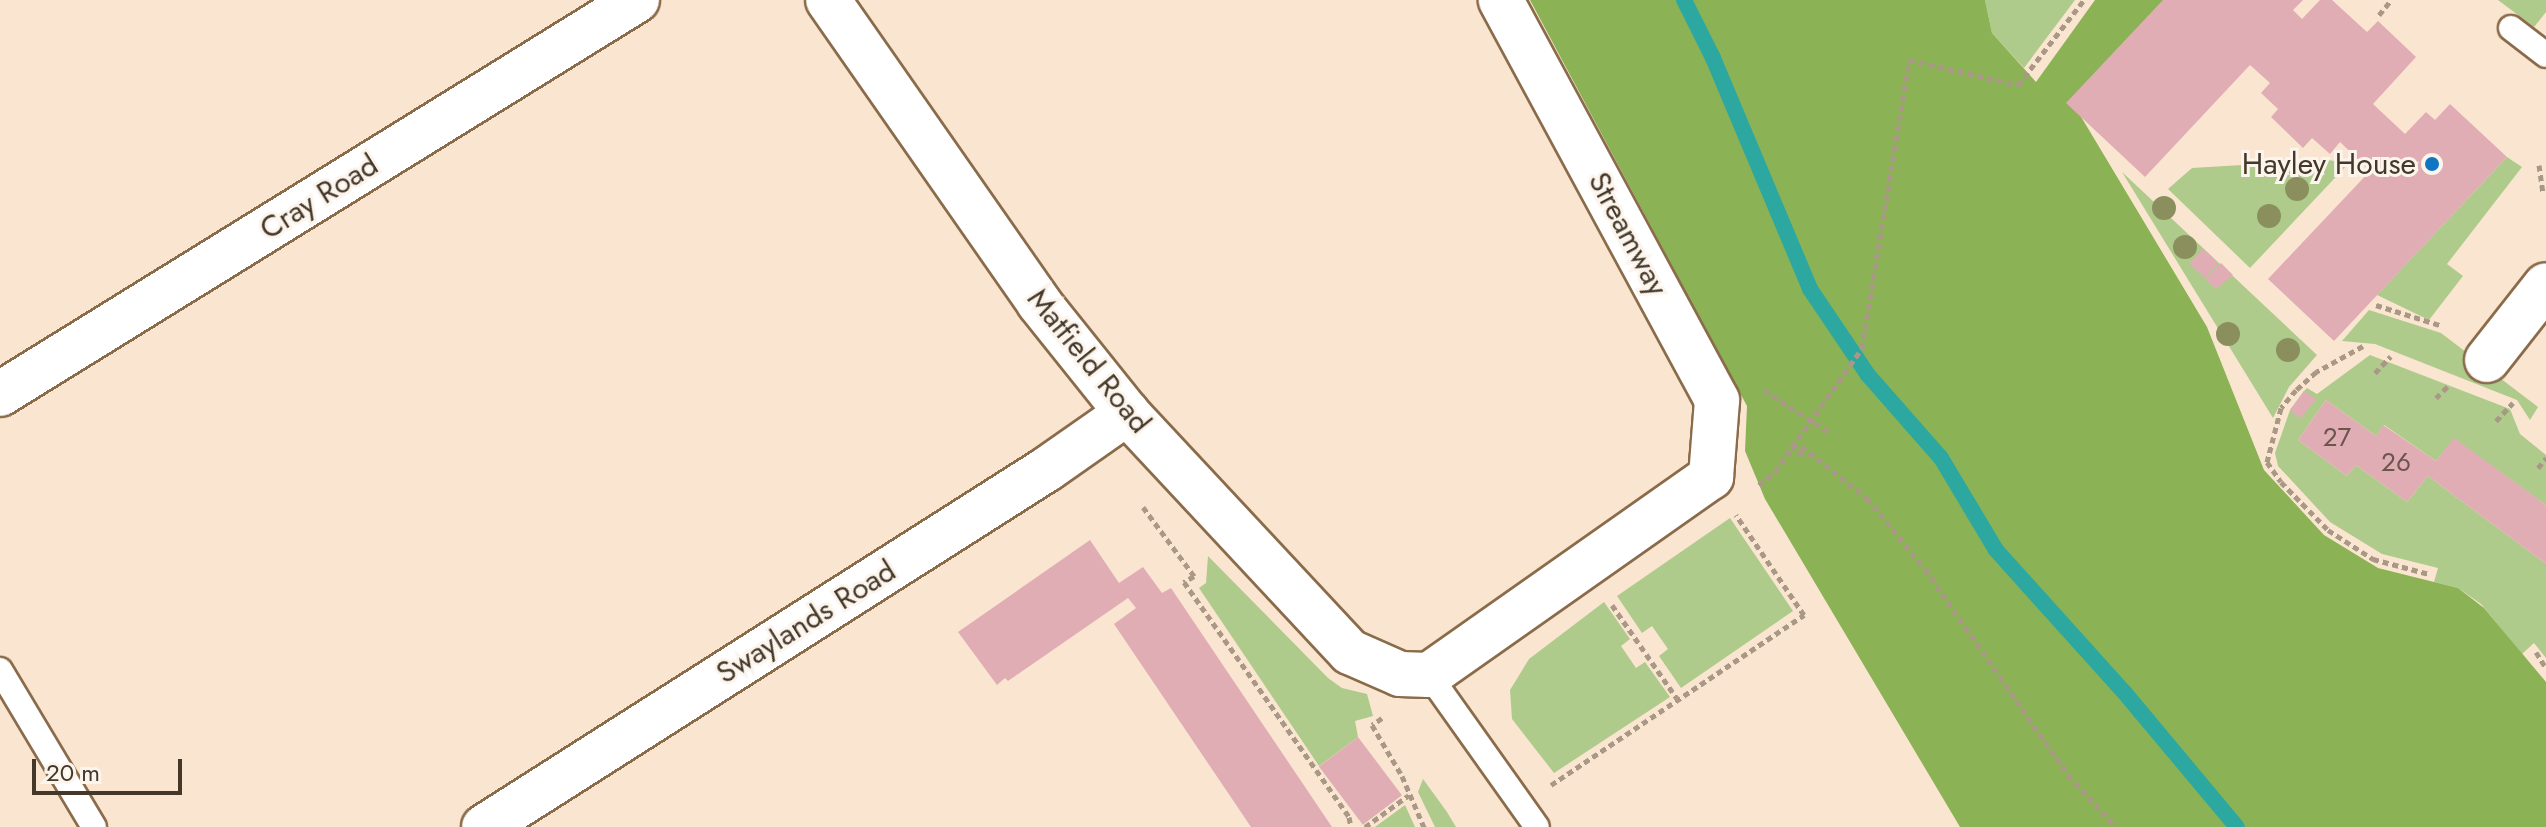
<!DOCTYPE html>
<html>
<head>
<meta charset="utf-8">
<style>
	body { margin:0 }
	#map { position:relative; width:2546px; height:827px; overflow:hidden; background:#fae5d0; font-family:Jost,sans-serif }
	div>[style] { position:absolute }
	.green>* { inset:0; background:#aecb8c }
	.forest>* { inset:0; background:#8bb355 }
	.stream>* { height:16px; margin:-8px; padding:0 8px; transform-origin:8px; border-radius:8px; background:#2da8a0 }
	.building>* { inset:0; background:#e1adb5; transform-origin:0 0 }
	.path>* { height:5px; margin-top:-2.5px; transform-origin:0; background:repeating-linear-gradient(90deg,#a99885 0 6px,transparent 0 10px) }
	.roads { filter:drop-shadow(2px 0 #8a6b4a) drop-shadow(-2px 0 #8a6b4a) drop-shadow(0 2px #8a6b4a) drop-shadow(0 -2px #8a6b4a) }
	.lane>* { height:24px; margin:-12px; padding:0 12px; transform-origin:12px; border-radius:12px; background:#fff }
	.street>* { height:44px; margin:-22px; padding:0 22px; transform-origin:22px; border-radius:22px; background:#fff }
	.trees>* { width:24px; height:24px; margin:-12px; border-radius:50%; background:#8b8f5e }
	.dots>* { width:22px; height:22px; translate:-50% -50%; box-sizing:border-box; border:4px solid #fcf5ee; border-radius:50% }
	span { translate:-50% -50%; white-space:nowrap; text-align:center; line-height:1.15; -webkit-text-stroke:6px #fcf5ee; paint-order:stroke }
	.number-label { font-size:26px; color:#6c554c }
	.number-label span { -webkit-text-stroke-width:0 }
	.poi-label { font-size:30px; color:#453829 }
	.right { translate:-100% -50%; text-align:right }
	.street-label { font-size:30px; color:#453829 }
	.scale { position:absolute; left:32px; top:759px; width:150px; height:36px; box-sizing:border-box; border:4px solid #453829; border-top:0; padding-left:10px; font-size:24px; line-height:28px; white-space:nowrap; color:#453829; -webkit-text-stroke:6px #fcf5ee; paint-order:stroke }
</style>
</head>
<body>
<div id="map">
	<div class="green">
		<div style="clip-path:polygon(1985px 0,2075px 0,2024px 68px,1992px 33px)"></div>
		<div style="clip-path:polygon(2498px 0,2546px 0,2546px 12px,2534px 27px)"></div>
		<div style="clip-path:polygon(2507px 157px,2522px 167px,2447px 264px,2463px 276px,2429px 320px,2377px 295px)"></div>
		<div style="clip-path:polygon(2328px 160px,2349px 163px,2250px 268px,2168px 189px,2192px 168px)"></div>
		<div style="clip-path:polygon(2122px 172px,2317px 355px,2289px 387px,2273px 418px)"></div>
		<div style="clip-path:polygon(2369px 310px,2441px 333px,2538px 407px,2530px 420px,2517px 400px,2375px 344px,2342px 341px)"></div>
		<div style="clip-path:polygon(2370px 355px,2510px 409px,2520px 434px,2546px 455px,2546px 505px,2454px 439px,2436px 461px,2384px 425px,2376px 436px,2326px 400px,2298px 440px,2347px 476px,2356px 465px,2407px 502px,2428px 476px,2546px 564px,2546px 658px,2534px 643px,2522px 654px,2481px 604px,2458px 588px,2434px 582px,2438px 568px,2382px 554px,2330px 522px,2278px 466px,2275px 453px,2290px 410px,2304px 391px,2307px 388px,2317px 394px)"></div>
		<div style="clip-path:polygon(1730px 518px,1793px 611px,1681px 688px,1659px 656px,1668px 649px,1652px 626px,1642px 633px,1617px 596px)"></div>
		<div style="clip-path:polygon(1208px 556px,1328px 678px,1342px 688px,1367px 694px,1373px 716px,1355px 721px,1358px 737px,1319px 766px,1199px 588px,1206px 583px)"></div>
		<div style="clip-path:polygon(1604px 602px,1630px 639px,1621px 646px,1636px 668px,1645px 662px,1670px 697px,1554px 773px,1512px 719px,1510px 690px,1529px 659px)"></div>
		<div style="clip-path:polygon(1423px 779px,1447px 812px,1456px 827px,1435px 827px,1418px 792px)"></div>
		<div style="clip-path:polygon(1405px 805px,1415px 827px,1375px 827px)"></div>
	</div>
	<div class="forest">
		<div style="clip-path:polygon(1530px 0,1985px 0,1992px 33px,2036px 82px,2095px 0,2169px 0,2077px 110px,2207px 327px,2264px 470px,2324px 535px,2378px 568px,2458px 588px,2484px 608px,2546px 682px,2546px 827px,1960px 827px,1765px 499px,1745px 451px,1747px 406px)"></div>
	</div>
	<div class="stream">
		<div style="left:1684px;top:0;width:65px;rotate:63.4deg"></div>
		<div style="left:1713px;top:58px;width:251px;rotate:67.2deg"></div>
		<div style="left:1810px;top:289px;width:104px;rotate:56deg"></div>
		<div style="left:1868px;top:375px;width:111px;rotate:48.7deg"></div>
		<div style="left:1941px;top:458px;width:107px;rotate:59.1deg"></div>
		<div style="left:1996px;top:550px;width:191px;rotate:48deg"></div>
		<div style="left:2124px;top:692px;width:176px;rotate:50.1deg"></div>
	</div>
	<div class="building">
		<div style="clip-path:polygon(2163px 0,2303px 0,2293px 10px,2302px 19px,2320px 0,2332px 0,2367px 32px,2378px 21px,2416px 57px,2373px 104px,2405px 134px,2426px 112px,2435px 120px,2450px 104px,2507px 157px,2334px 341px,2268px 279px,2370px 171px,2340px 142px,2330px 154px,2312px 138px,2303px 148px,2271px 117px,2278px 109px,2261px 93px,2270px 83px,2250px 65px,2145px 177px,2066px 103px)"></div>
		<div style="left:2203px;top:249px;width:21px;height:20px;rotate:43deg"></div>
		<div style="clip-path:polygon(2221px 263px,2233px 275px,2216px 289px,2205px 279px)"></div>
		<div style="clip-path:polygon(2304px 391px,2316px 399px,2300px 419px,2290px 410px)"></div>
		<div style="clip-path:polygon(2326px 400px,2376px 436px,2383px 425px,2436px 461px,2454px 438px,2546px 505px,2546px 564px,2428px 476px,2407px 502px,2356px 465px,2347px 476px,2298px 440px)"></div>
		<div style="clip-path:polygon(1090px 540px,1119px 583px,1143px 567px,1162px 593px,1171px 588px,1332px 827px,1251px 827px,1114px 624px,1136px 608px,1128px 598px,1008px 681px,1005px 678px,997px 685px,958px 632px)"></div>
		<div style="left:1358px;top:737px;width:73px;height:49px;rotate:53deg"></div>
	</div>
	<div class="path">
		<div style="left:2379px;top:15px;width:19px;rotate:-51deg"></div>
		<div style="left:2539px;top:165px;width:29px;rotate:82deg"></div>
		<div style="left:2376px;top:305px;width:67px;rotate:17.4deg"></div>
		<div style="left:2363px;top:346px;width:54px;rotate:151deg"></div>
		<div style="left:2316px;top:372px;width:27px;rotate:138deg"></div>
		<div style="left:2296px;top:390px;width:23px;rotate:130deg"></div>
		<div style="left:2281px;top:408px;width:56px;rotate:104.5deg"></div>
		<div style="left:2267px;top:462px;width:24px;rotate:55deg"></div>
		<div style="left:2281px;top:482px;width:67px;rotate:45.6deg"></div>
		<div style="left:2328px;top:530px;width:54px;rotate:32.8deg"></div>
		<div style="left:2373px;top:559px;width:58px;rotate:15deg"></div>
		<div style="left:2375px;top:373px;width:23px;rotate:-47deg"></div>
		<div style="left:1764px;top:390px;width:79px;rotate:33.1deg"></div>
		<div style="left:2436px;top:398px;width:17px;rotate:-45deg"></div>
		<div style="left:2496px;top:421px;width:25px;rotate:-47deg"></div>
		<div style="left:1792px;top:444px;width:9px;rotate:13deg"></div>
		<div style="left:1801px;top:446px;width:84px;rotate:38.2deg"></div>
		<div style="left:1867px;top:498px;width:92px;rotate:50.8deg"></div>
		<div style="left:1925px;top:569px;width:251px;rotate:55.2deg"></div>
		<div style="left:2068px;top:775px;width:71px;rotate:47.3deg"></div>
		<div style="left:1792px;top:444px;width:10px;rotate:61deg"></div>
		<div style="left:1797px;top:453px;width:12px;rotate:9deg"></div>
		<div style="left:2538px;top:468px;width:13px;rotate:-51deg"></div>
		<div style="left:1759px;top:485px;width:21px;rotate:-39deg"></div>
		<div style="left:1775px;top:472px;width:151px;rotate:-54.9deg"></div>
		<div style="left:1862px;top:348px;width:292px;rotate:-80.7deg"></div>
		<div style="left:1909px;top:60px;width:112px;rotate:12.9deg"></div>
		<div style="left:2018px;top:85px;width:108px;rotate:-52.2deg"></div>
		<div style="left:1143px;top:507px;width:86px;rotate:53.5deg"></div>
		<div style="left:1194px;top:576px;width:12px;rotate:149deg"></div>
		<div style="left:1184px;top:582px;width:287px;rotate:54.9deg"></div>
		<div style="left:1349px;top:817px;width:10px;rotate:79deg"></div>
		<div style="left:1612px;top:605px;width:116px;rotate:55.2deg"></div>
		<div style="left:2536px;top:652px;width:19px;rotate:58deg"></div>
		<div style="left:1382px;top:718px;width:12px;rotate:145deg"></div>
		<div style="left:1372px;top:725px;width:59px;rotate:59.5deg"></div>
		<div style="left:1402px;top:776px;width:56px;rotate:66.7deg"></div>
		<div style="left:1551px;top:785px;width:305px;rotate:-33.9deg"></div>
		<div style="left:1804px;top:615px;width:121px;rotate:-124.2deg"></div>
		<div style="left:1365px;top:827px;width:54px;rotate:-36deg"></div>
	</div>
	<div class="roads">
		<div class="lane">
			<div style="left:2511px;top:28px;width:44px;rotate:37.6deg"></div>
			<div style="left:0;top:670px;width:183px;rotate:59.1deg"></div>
			<div style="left:1429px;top:675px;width:186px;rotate:54.6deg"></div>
		</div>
		<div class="street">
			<div style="left:828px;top:0;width:369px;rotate:55.1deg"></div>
			<div style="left:1039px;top:303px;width:141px;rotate:51.3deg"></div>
			<div style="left:1127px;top:413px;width:327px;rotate:47deg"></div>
			<div style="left:1350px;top:652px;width:55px;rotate:23.7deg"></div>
			<div style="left:1400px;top:674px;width:29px;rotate:2deg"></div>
			<div style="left:1429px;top:675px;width:345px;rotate:-35.1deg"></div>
			<div style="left:1711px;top:477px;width:77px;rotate:-85.5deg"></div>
			<div style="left:1717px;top:400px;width:455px;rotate:-118.4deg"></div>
			<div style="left:2487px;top:360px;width:95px;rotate:-51.8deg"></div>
			<div style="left:0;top:394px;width:749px;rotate:-31.74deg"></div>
			<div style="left:484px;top:827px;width:667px;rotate:-32.45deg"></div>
			<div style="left:1047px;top:469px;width:98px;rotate:-35deg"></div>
		</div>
	</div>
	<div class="trees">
		<div style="left:2297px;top:189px"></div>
		<div style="left:2164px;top:208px"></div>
		<div style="left:2269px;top:216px"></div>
		<div style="left:2185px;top:247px"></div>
		<div style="left:2228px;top:334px"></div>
		<div style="left:2288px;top:350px"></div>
	</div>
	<div class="dots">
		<div style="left:2432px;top:164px;background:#0f76c1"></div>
	</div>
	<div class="number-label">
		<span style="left:2337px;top:438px">27</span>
		<span style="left:2396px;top:463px">26</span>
	</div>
	<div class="poi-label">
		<span class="right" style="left:2416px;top:164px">Hayley House</span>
	</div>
	<div class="street-label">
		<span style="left:319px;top:197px;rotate:-32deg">Cray Road</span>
		<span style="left:1628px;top:234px;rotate:62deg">Streamway</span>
		<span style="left:1089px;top:361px;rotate:51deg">Matfield Road</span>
		<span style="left:806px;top:622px;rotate:-32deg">Swaylands Road</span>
	</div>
	<div class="scale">20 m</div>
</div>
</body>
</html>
